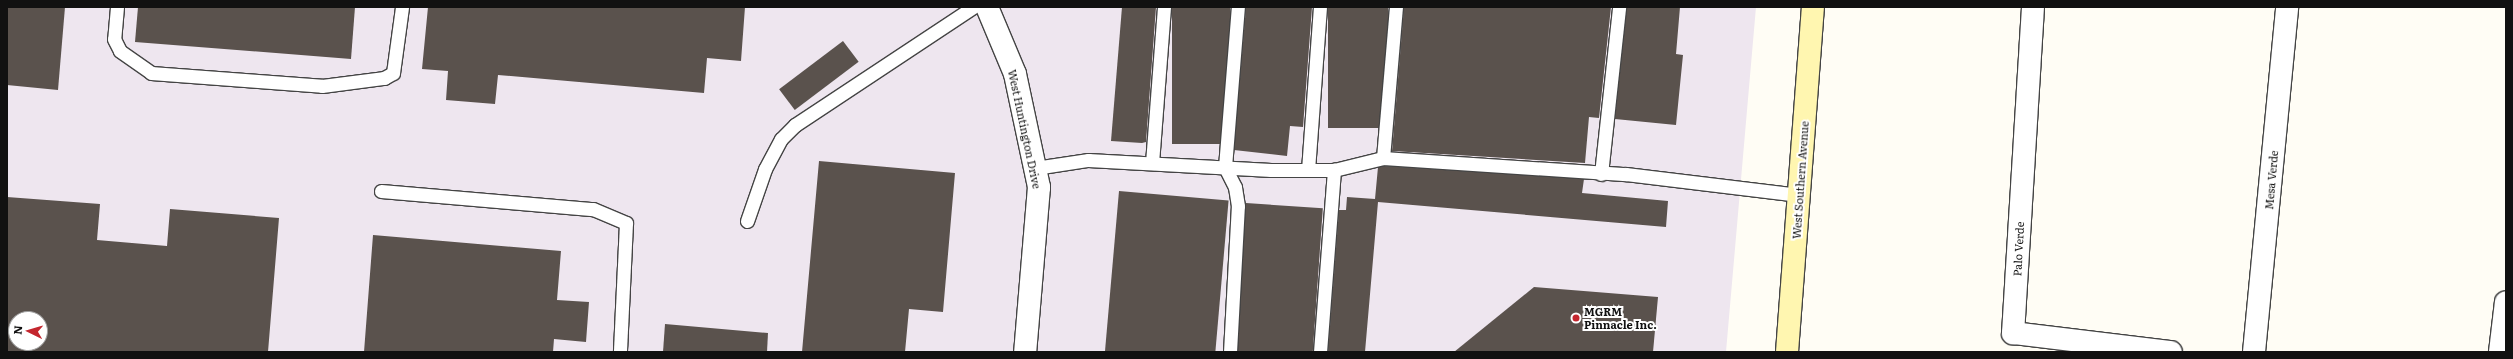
<!DOCTYPE html>
<html>
<head>
<meta charset="utf-8">
<style>
	body { margin:0 }
	#map { position:relative; width:2513px; height:359px; overflow:hidden; background:#fffdf5; font-family:Literata,serif }
	div>[style] { position:absolute }
	.industrial>* { inset:0; background:#eee6ef }
	.building>* { inset:0; background:#5a524d; transform-origin:0 0 }
	.roads { filter:drop-shadow(1px 0 #444) drop-shadow(-1px 0 #444) drop-shadow(0 1px #444) drop-shadow(0 -1px #444) }
	.lane>* { height:13px; margin:-6.5px; padding:0 6.5px; transform-origin:6.5px; border-radius:6.5px; background:#fff }
	.street>* { height:22px; margin:-11px; padding:0 11px; transform-origin:11px; border-radius:11px; background:#fff }
	.secondary>* { height:22px; margin:-11px; padding:0 11px; transform-origin:11px; border-radius:11px; background:#fff6b0 }
	.dots>* { width:11px; height:11px; translate:-50% -50%; box-sizing:border-box; border:2px solid #fff; border-radius:50% }
	span { translate:-50% -50%; white-space:nowrap; text-align:center; line-height:1.15; -webkit-text-stroke:4px #fff; paint-order:stroke }
	.street-label { font-size:11px; color:#111 }
	.poi-label { font-size:11px; color:#111; font-weight:700 }
	.left { translate:0 -50%; text-align:left }
	.frame { position:absolute; inset:0; border:8px solid #111; pointer-events:none }
	.north { position:absolute; left:8px; top:311px; width:40px; height:40px; box-sizing:border-box; background:#fff; border:1px solid #a0a0a0; border-radius:50%; rotate:275deg; font-size:11px; font-weight:700; line-height:16px; text-align:center; color:#111 }
	.north::after { content:''; display:block; margin:auto; width:14px; height:18px; background:#c4262e; clip-path:polygon(50% 0,100% 100%,50% 72%,0 100%) }
</style>
</head>
<body>
<div id="map">
	<div class="industrial">
		<div style="clip-path:polygon(evenodd,7px 7px,1756px 7px,1726px 352px,7px 352px,7px 7px,16px 319px,40px 319px,40px 343px,16px 343px,16px 319px)"></div>
	</div>
	<div class="building">
		<div style="clip-path:polygon(7px 7px,65px 7px,58px 90px,7px 85px)"></div>
		<div style="clip-path:polygon(138px 7px,355px 7px,351px 59px,135px 42px)"></div>
		<div style="clip-path:polygon(428px 7px,745px 7px,741px 61px,707px 58px,704px 93px,498px 75px,495px 104px,446px 100px,448px 71px,422px 69px)"></div>
		<div style="clip-path:polygon(1122px 7px,1156px 7px,1146px 142px,1142px 143px,1111px 141px)"></div>
		<div style="left:1172px;top:7px;width:58px;height:137px"></div>
		<div style="clip-path:polygon(1246px 7px,1312px 7px,1303px 127px,1290px 126px,1287px 156px,1234px 150px)"></div>
		<div style="left:1328px;top:7px;width:60px;height:121px"></div>
		<div style="clip-path:polygon(1404px 7px,1611px 7px,1599px 118px,1589px 117px,1585px 163px,1392px 151px)"></div>
		<div style="clip-path:polygon(1627px 7px,1680px 7px,1676px 54px,1683px 55px,1676px 125px,1615px 119px)"></div>
		<div style="left:843px;top:41px;width:26px;height:80px;rotate:53deg"></div>
		<div style="clip-path:polygon(819px 161px,955px 173px,943px 312px,909px 309px,905px 352px,802px 352px)"></div>
		<div style="clip-path:polygon(1384px 166px,1584px 179px,1582px 193px,1668px 201px,1666px 227px,1378px 202px,1365px 352px,1328px 352px,1339px 210px,1346px 210px,1347px 197px,1375px 199px,1378px 167px)"></div>
		<div style="left:1119px;top:191px;width:110px;height:162px;rotate:5deg"></div>
		<div style="clip-path:polygon(evenodd,7px 197px,100px 204px,97px 240px,167px 246px,170px 209px,279px 218px,268px 352px,7px 352px,7px 197px,16px 319px,40px 319px,40px 343px,16px 343px,16px 319px)"></div>
		<div style="left:1246px;top:203px;width:77px;height:149px;rotate:4deg"></div>
		<div style="clip-path:polygon(373px 235px,561px 251px,557px 300px,589px 302px,586px 342px,554px 339px,553px 352px,364px 352px)"></div>
		<div style="clip-path:polygon(1534px 287px,1658px 297px,1653px 352px,1454px 352px)"></div>
		<div style="clip-path:polygon(665px 324px,768px 333px,767px 352px,663px 352px)"></div>
	</div>
	<div class="roads">
		<div class="lane">
			<div style="left:117px;top:7px;width:32px;rotate:95deg"></div>
			<div style="left:114px;top:39px;width:13px;rotate:63deg"></div>
			<div style="left:120px;top:51px;width:38px;rotate:35deg"></div>
			<div style="left:151px;top:73px;width:171px;rotate:4.3deg"></div>
			<div style="left:322px;top:86px;width:63px;rotate:-7.4deg"></div>
			<div style="left:384px;top:78px;width:10px;rotate:-29deg"></div>
			<div style="left:393px;top:73px;width:67px;rotate:-82.2deg"></div>
			<div style="left:1383px;top:158px;width:152px;rotate:-85.1deg"></div>
			<div style="left:1152px;top:163px;width:156px;rotate:-85.6deg"></div>
			<div style="left:1035px;top:168px;width:54px;rotate:-8.6deg"></div>
			<div style="left:1088px;top:160px;width:183px;rotate:3.1deg"></div>
			<div style="left:1271px;top:170px;width:63px"></div>
			<div style="left:1334px;top:170px;width:50px;rotate:-13.8deg"></div>
			<div style="left:1383px;top:158px;width:244px;rotate:3.8deg"></div>
			<div style="left:1626px;top:174px;width:174px;rotate:6.9deg"></div>
			<div style="left:1308px;top:170px;width:163px;rotate:-85.8deg"></div>
			<div style="left:1601px;top:174px;width:168px;rotate:-83.8deg"></div>
			<div style="left:381px;top:191px;width:213px;rotate:4.9deg"></div>
			<div style="left:593px;top:209px;width:36px;rotate:23deg"></div>
			<div style="left:626px;top:223px;width:129px;rotate:92.7deg"></div>
			<div style="left:747px;top:221px;width:55px;rotate:-70.9deg"></div>
			<div style="left:765px;top:169px;width:34px;rotate:-62deg"></div>
			<div style="left:781px;top:139px;width:20px;rotate:-45deg"></div>
			<div style="left:795px;top:125px;width:214px;rotate:-33.5deg"></div>
			<div style="left:1230px;top:352px;width:146px;rotate:-86.9deg"></div>
			<div style="left:1238px;top:206px;width:19px;rotate:-99deg"></div>
			<div style="left:1235px;top:187px;width:22px;rotate:-117deg"></div>
			<div style="left:1225px;top:167px;width:161px;rotate:-85.4deg"></div>
			<div style="left:1320px;top:352px;width:183px;rotate:-85.6deg"></div>
		</div>
		<div class="street">
			<div style="left:987px;top:7px;width:73px;rotate:67.3deg"></div>
			<div style="left:1015px;top:74px;width:116px;rotate:78deg"></div>
			<div style="left:1039px;top:187px;width:166px;rotate:94.8deg"></div>
			<div style="left:2033px;top:7px;width:327px;rotate:93.5deg"></div>
			<div style="left:2013px;top:333px;width:159px;rotate:6.9deg"></div>
			<div style="left:2254px;top:352px;width:347px;rotate:-84.5deg"></div>
			<div style="left:2500px;top:352px;width:50px;rotate:-83.2deg"></div>
		</div>
		<div class="secondary">
			<div style="left:1787px;top:352px;width:346px;rotate:-85.7deg"></div>
		</div>
	</div>
	<div class="dots">
		<div style="left:1576px;top:318px;background:#c4262e"></div>
	</div>
	<div class="street-label">
		<span style="left:1025px;top:129px;rotate:78deg">West Huntington Drive</span>
		<span style="left:1800px;top:180px;rotate:-86deg">West Southern Avenue</span>
		<span style="left:2271px;top:180px;rotate:-85deg">Mesa Verde</span>
		<span style="left:2018px;top:249px;rotate:-87deg">Palo Verde</span>
	</div>
	<div class="poi-label">
		<span class="left" style="left:1584px;top:318px">MGRM<br>Pinnacle Inc.</span>
	</div>
	<div class="frame"></div>
	<div class="north">N</div>
</div>
</body>
</html>
